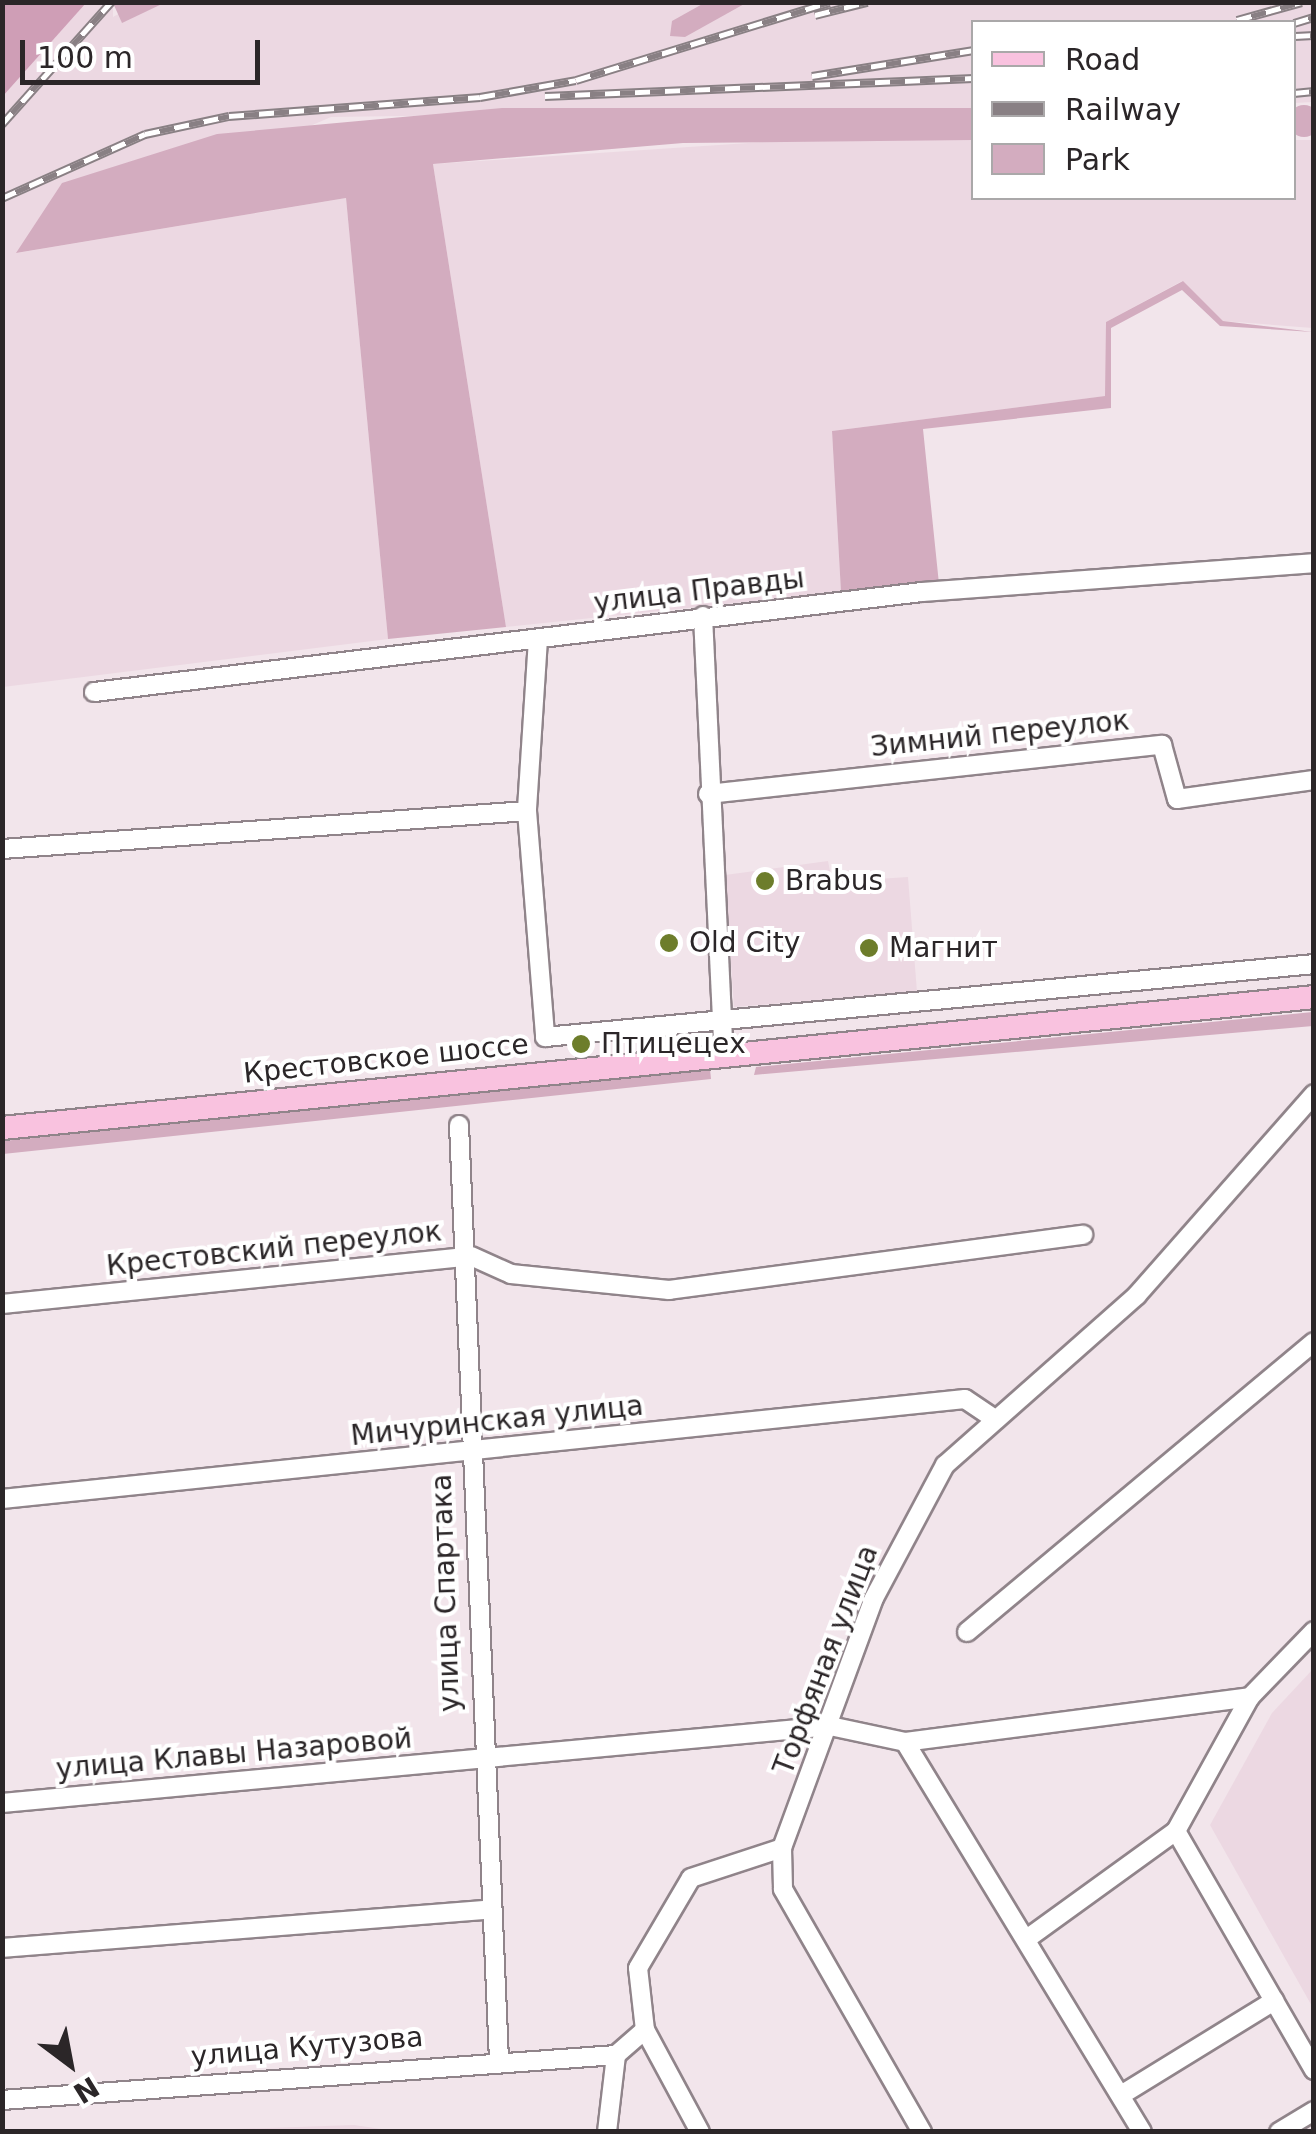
<!DOCTYPE html>
<html>
<head>
<meta charset="utf-8">
<style>
	body { margin:0 }
	#map { position:relative; width:1316px; height:2134px; overflow:hidden; background:#f2e5eb; font-family:"DejaVu Sans",sans-serif }
	div>[style] { position:absolute }
	.built>* { inset:0; background:#ecd8e2 }
	.green>* { inset:0; background:#d3acbf }
	.round { border-radius:50% }
	.forest>* { inset:0; background:#cf9eb6 }
	.roads { filter:drop-shadow(2px 0 #90848a) drop-shadow(-2px 0 #90848a) drop-shadow(0 2px #90848a) drop-shadow(0 -2px #90848a) }
	.minor>* { height:18px; margin:-9px; padding:0 9px; transform-origin:9px; border-radius:9px; background:#fff }
	.major>* { height:22px; margin:-11px; padding:0 11px; transform-origin:11px; border-radius:11px; background:#f9c2df }
	.rail>* { height:9px; margin-top:-4.5px; transform-origin:0; background:repeating-linear-gradient(90deg,#fff 0 15px,#898084 0 30px); box-sizing:border-box; border-block:2px solid #898084 }
	.dots>* { width:28px; height:28px; translate:-50% -50%; box-sizing:border-box; border:5px solid #fff; border-radius:50% }
	span { translate:-50% -50%; white-space:nowrap; text-align:center; line-height:1.15; -webkit-text-stroke:8px #fff; paint-order:stroke }
	.street-label { font-size:28px; color:#2b2628 }
	.poi-label { font-size:28px; color:#2b2628 }
	.left { translate:0 -50%; text-align:left }
	.frame { position:absolute; inset:0; border:5px solid #2b2628; pointer-events:none }
	.legend { position:absolute; left:971px; top:20px; width:325px; height:180px; box-sizing:border-box; background:#fff; border:2px solid #aaa8a9; margin:0; padding:12px 18px; list-style:none; font-size:30px; color:#2b2628 }
	.legend li { display:flex; align-items:center; gap:20px; height:50px }
	.legend b { width:50px; border:2px solid #aaa8a9 }
	.north { position:absolute; left:20px; top:2014px; width:100px; height:100px; -webkit-text-stroke:8px #fff; paint-order:stroke; rotate:148deg; font-size:28px; font-weight:700; line-height:40px; text-align:center; color:#2b2628 }
	.north::after { content:''; display:block; margin:auto; width:35px; height:45px; background:#2b2628; clip-path:polygon(50% 0,100% 100%,50% 72%,0 100%) }
	.scale { position:absolute; left:20px; top:40px; width:240px; height:45px; box-sizing:border-box; border:5px solid #2b2628; border-top:0; padding-left:12px; font-size:30px; line-height:35px; white-space:nowrap; color:#2b2628; -webkit-text-stroke:8px #fff; paint-order:stroke }
</style>
</head>
<body>
<div id="map">
	<div class="built">
		<div style="clip-path:polygon(139px 2px,1313px 3px,1313px 102px,1294px 103px,1294px 22px,974px 22px,973px 108px,331px 117px,17px 253px,346px 198px,388px 639px,3px 687px,3px 96px,86px 3px,113px 3px,113px 17px)"></div>
		<div style="clip-path:polygon(855px 136px,973px 140px,974px 198px,1294px 198px,1294px 140px,1313px 140px,1313px 328px,1223px 321px,1182px 281px,1106px 322px,1106px 396px,832px 431px,841px 592px,506px 627px,433px 164px)"></div>
		<div style="clip-path:polygon(828px 861px,832px 882px,908px 877px,917px 992px,734px 1007px,725px 875px)"></div>
		<div style="clip-path:polygon(1313px 1669px,1313px 2008px,1210px 1825px,1272px 1713px)"></div>
		<div style="clip-path:polygon(354px 2125px,395px 2131px,177px 2131px)"></div>
	</div>
	<div class="green">
		<div style="clip-path:polygon(706px 2px,746px 3px,685px 37px,670px 36px,672px 21px)"></div>
		<div style="clip-path:polygon(113px 3px,113px 2px,164px 3px,122px 23px)"></div>
		<div class="round" style="left:1288px;top:105px;width:32px;height:32px"></div>
		<div style="clip-path:polygon(502px 108px,973px 108px,973px 140px,683px 143px,433px 164px,506px 627px,388px 639px,346px 198px,16px 253px,62px 183px,217px 134px)"></div>
		<div style="clip-path:polygon(1183px 281px,1223px 321px,1313px 332px,1220px 326px,1182px 290px,1111px 328px,1111px 408px,923px 429px,939px 584px,841px 592px,832px 431px,1105px 396px,1106px 322px)"></div>
		<div style="clip-path:polygon(1313px 1012px,1313px 1026px,754px 1075px,756px 1067px)"></div>
		<div style="clip-path:polygon(710px 1069px,711px 1079px,3px 1154px,3px 1141px)"></div>
	</div>
	<div class="forest">
		<div style="clip-path:polygon(3px 2px,86px 3px,3px 96px,2px 3px)"></div>
	</div>
	<div class="roads">
		<div class="minor">
			<div style="left:703px;top:616px;width:440px;rotate:87.3deg"></div>
			<div style="left:538px;top:639px;width:172px;rotate:93.7deg"></div>
			<div style="left:527px;top:811px;width:227px;rotate:85.4deg"></div>
			<div style="left:545px;top:1037px;width:772px;rotate:-5.42deg"></div>
			<div style="left:94px;top:692px;width:833px;rotate:-6.89deg"></div>
			<div style="left:921px;top:592px;width:394px;rotate:-4.2deg"></div>
			<div style="left:708px;top:794px;width:457px;rotate:-6.2deg"></div>
			<div style="left:1162px;top:745px;width:56px;rotate:74.5deg"></div>
			<div style="left:1177px;top:799px;width:138px;rotate:-7.9deg"></div>
			<div style="left:2px;top:849px;width:526px;rotate:-4.14deg"></div>
			<div style="left:459px;top:1125px;width:934px;rotate:87.55deg"></div>
			<div style="left:2px;top:1304px;width:471px;rotate:-5.8deg"></div>
			<div style="left:471px;top:1256px;width:44px;rotate:24.2deg"></div>
			<div style="left:511px;top:1274px;width:159px;rotate:5.8deg"></div>
			<div style="left:669px;top:1290px;width:418px;rotate:-7.6deg"></div>
			<div style="left:2px;top:1499px;width:968px;rotate:-5.93deg"></div>
			<div style="left:965px;top:1399px;width:30px;rotate:34deg"></div>
			<div style="left:967px;top:1632px;width:452px;rotate:-39.9deg"></div>
			<div style="left:1250px;top:1697px;width:153px;rotate:118.9deg"></div>
			<div style="left:1176px;top:1831px;width:276px;rotate:60deg"></div>
			<div style="left:905px;top:1742px;width:456px;rotate:58.7deg"></div>
			<div style="left:2px;top:1803px;width:832px;rotate:-5.31deg"></div>
			<div style="left:830px;top:1726px;width:77px;rotate:12deg"></div>
			<div style="left:905px;top:1742px;width:348px;rotate:-7.4deg"></div>
			<div style="left:1250px;top:1697px;width:92px;rotate:-45.9deg"></div>
			<div style="left:1028px;top:1938px;width:183px;rotate:-35.9deg"></div>
			<div style="left:2px;top:1948px;width:487px;rotate:-4.5deg"></div>
			<div style="left:1121px;top:2095px;width:180px;rotate:-31.6deg"></div>
			<div style="left:2px;top:2100px;width:616px;rotate:-4.19deg"></div>
			<div style="left:607px;top:2132px;width:78px;rotate:-83.3deg"></div>
			<div style="left:616px;top:2055px;width:38px;rotate:-41deg"></div>
			<div style="left:700px;top:2132px;width:116px;rotate:-118.3deg"></div>
			<div style="left:645px;top:2030px;width:62px;rotate:-96.4deg"></div>
			<div style="left:638px;top:1968px;width:104px;rotate:-59.5deg"></div>
			<div style="left:691px;top:1878px;width:96px;rotate:-18.2deg"></div>
			<div style="left:922px;top:2132px;width:280px;rotate:-119.8deg"></div>
			<div style="left:783px;top:1889px;width:41px;rotate:-91.4deg"></div>
			<div style="left:782px;top:1848px;width:266px;rotate:-69.8deg"></div>
			<div style="left:874px;top:1598px;width:151px;rotate:-61.9deg"></div>
			<div style="left:945px;top:1465px;width:256px;rotate:-41.5deg"></div>
			<div style="left:1137px;top:1295px;width:268px;rotate:-48.6deg"></div>
			<div style="left:1279px;top:2132px;width:41px;rotate:-31deg"></div>
		</div>
		<div class="major">
			<div style="left:2px;top:1128px;width:1319px;rotate:-5.7deg"></div>
		</div>
	</div>
	<div class="rail">
		<div style="left:815px;top:15px;width:54px;rotate:-14deg"></div>
		<div style="left:1237px;top:20px;width:67px;rotate:-15.5deg"></div>
		<div style="left:1294px;top:23px;width:21px;rotate:-17deg"></div>
		<div style="left:1295px;top:36px;width:19px;rotate:-3deg"></div>
		<div style="left:812px;top:76px;width:164px;rotate:-9.1deg"></div>
		<div style="left:1294px;top:93px;width:20px;rotate:-6deg"></div>
		<div style="left:545px;top:96px;width:429px;rotate:-2.4deg"></div>
		<div style="left:2px;top:124px;width:164px;rotate:-48.2deg"></div>
		<div style="left:2px;top:198px;width:157px;rotate:-24.1deg"></div>
		<div style="left:145px;top:134px;width:86px;rotate:-12.1deg"></div>
		<div style="left:229px;top:116px;width:252px;rotate:-4.3deg"></div>
		<div style="left:480px;top:97px;width:97px;rotate:-10deg"></div>
		<div style="left:576px;top:80px;width:265px;rotate:-17.1deg"></div>
	</div>
	<div class="dots">
		<div style="left:765px;top:881px;background:#6d7d2b"></div>
		<div style="left:669px;top:943px;background:#6d7d2b"></div>
		<div style="left:869px;top:948px;background:#6d7d2b"></div>
		<div style="left:581px;top:1044px;background:#6d7d2b"></div>
	</div>
	<div class="street-label">
		<span style="left:699px;top:591px;rotate:-7deg">улица Правды</span>
		<span style="left:1000px;top:734px;rotate:-6deg">Зимний переулок</span>
		<span style="left:386px;top:1059px;rotate:-6deg">Крестовское шоссе</span>
		<span style="left:274px;top:1249px;rotate:-6deg">Крестовский переулок</span>
		<span style="left:497px;top:1421px;rotate:-6deg">Мичуринская улица</span>
		<span style="left:446px;top:1593px;rotate:-92deg">улица Спартака</span>
		<span style="left:826px;top:1660px;rotate:-69deg">Торфяная улица</span>
		<span style="left:234px;top:1754px;rotate:-5deg">улица Клавы Назаровой</span>
		<span style="left:307px;top:2047px;rotate:-5deg">улица Кутузова</span>
	</div>
	<div class="poi-label">
		<span class="left" style="left:785px;top:881px">Brabus</span>
		<span class="left" style="left:689px;top:943px">Old City</span>
		<span class="left" style="left:889px;top:948px">Магнит</span>
		<span class="left" style="left:601px;top:1044px">Птицецех</span>
	</div>
	<div class="frame"></div>
	<ul class="legend">
	<li><b style="height:12px;background:#f9c2df"></b>Road</li>
	<li><b style="height:12px;background:#898084"></b>Railway</li>
	<li><b style="height:28px;background:#d3acbf"></b>Park</li>
	</ul>
	<div class="north">N</div>
	<div class="scale">100 m</div>
</div>
</body>
</html>
